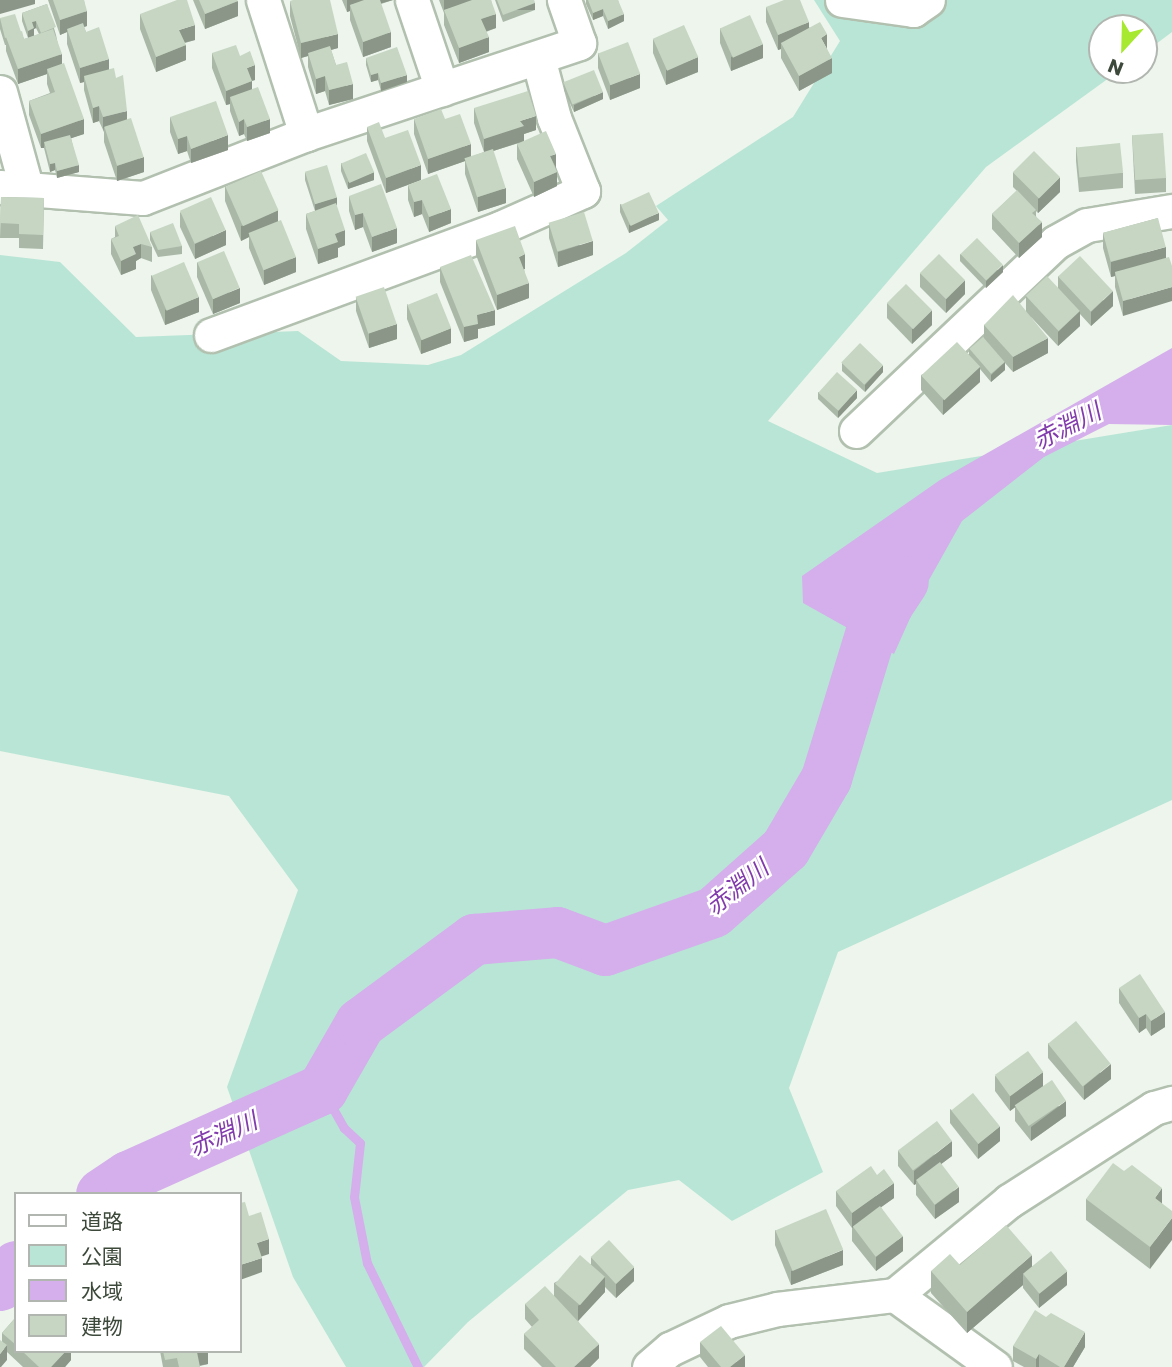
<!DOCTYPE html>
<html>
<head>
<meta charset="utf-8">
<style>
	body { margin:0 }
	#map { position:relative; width:1172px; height:1367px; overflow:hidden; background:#edf5ec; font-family:Poppins,"Noto Sans JP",sans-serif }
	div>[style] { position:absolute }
	.green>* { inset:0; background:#b9e5d6 }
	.water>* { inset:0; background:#d4afeb }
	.stream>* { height:9px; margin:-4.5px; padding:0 4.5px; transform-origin:4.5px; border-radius:4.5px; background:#d4afeb }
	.river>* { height:51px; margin:-25.5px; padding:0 25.5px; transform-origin:25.5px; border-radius:25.5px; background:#d4afeb }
	.roads { filter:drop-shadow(2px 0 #b2c0af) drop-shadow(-2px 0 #b2c0af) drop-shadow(0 2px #b2c0af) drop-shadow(0 -2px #b2c0af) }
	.minor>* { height:33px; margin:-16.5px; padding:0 16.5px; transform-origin:16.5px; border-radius:16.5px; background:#fff }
	.wall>* { inset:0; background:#aab8a8 }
	.shaded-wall>* { inset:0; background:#8b9688; transform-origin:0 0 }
	.building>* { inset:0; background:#c6d6c3; transform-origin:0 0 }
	span { translate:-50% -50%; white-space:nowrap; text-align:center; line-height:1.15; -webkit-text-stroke:5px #fff; paint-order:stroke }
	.water-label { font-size:24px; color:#823bad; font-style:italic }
	.legend { position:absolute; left:14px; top:1192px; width:228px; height:161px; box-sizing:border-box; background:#fff; border:2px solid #b1b6b0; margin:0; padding:9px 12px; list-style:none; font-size:21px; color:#3d493a }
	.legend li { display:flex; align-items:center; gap:14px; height:35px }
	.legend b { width:35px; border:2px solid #b1b6b0 }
	.north { position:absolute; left:1088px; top:14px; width:70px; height:70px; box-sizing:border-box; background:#fff; border:2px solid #b1b6b0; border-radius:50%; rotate:202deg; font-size:19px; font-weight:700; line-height:28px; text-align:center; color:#3d493a }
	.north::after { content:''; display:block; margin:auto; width:24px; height:32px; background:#a7e830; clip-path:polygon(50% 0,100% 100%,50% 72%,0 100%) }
</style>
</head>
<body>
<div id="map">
	<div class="green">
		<div style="clip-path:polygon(814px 0,1172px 0,1172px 32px,1144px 53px,1144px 28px,1102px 28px,1102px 70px,1120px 70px,986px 167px,768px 421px,877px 473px,1172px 425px,1172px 800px,838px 952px,789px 1088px,823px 1172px,732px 1221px,679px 1180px,628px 1190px,468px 1322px,424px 1367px,346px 1367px,293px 1277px,227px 1087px,298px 890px,229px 796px,0 751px,0 255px,60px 262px,136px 337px,298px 331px,341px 361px,428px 365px,461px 355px,626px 253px,668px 220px,656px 206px,793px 117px,840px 41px)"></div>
	</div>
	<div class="water">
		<div style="clip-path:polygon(1172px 348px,1172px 425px,1109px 424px,1044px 457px,962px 521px,920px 596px,894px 654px,803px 603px,802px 576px,940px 480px)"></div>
	</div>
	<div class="stream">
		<div style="left:322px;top:1089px;width:45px;rotate:60.6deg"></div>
		<div style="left:344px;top:1128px;width:22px;rotate:43deg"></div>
		<div style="left:360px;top:1143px;width:54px;rotate:96.3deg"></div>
		<div style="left:354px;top:1197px;width:67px;rotate:78.9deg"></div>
		<div style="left:367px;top:1263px;width:116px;rotate:63.9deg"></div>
	</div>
	<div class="river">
		<div style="left:101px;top:1194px;width:32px;rotate:-34deg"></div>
		<div style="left:128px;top:1176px;width:213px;rotate:-24.2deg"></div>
		<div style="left:322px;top:1089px;width:76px;rotate:-60.1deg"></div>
		<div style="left:360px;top:1023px;width:142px;rotate:-36.4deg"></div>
		<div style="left:474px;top:939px;width:83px;rotate:-4.8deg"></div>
		<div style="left:557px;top:932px;width:51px;rotate:20.6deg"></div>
		<div style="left:605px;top:950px;width:114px;rotate:-19.4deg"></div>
		<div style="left:713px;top:912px;width:96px;rotate:-41.6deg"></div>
		<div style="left:785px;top:848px;width:81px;rotate:-59.6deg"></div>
		<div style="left:826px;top:778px;width:157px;rotate:-73deg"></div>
		<div style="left:872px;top:628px;width:56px;rotate:-56.6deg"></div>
		<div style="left:0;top:1285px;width:25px;rotate:-50deg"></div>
	</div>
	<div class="roads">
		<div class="minor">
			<div style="left:263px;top:0;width:141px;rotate:72.2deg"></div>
			<div style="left:412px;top:0;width:94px;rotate:71.4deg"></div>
			<div style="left:842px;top:0;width:72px;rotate:8deg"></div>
			<div style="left:913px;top:10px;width:18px;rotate:-34deg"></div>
			<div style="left:0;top:92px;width:102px;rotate:74.6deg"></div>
			<div style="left:0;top:187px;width:143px;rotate:4.4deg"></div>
			<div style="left:143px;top:198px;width:175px;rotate:-21.4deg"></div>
			<div style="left:306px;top:134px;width:288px;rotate:-18.4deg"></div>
			<div style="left:579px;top:43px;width:46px;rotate:-109.2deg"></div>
			<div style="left:211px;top:335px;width:308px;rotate:-20.3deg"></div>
			<div style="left:500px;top:228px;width:91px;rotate:-24deg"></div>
			<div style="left:583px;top:191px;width:79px;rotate:-111.7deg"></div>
			<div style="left:554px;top:118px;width:62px;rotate:-104.9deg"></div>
			<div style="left:856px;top:431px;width:275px;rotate:-43.4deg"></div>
			<div style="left:1056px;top:242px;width:35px;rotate:-29deg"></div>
			<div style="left:1087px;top:225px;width:86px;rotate:-9.4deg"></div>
			<div style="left:895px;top:1295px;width:123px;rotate:35.8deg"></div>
			<div style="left:649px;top:1367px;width:28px;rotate:-41deg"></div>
			<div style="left:670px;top:1349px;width:65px;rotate:-25.4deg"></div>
			<div style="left:729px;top:1321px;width:49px;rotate:-14deg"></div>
			<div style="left:777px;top:1309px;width:119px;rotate:-6.8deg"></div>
			<div style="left:895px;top:1295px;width:148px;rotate:-39.5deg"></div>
			<div style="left:1009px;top:1201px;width:172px;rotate:-32.7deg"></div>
			<div style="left:1154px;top:1108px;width:19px;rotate:-16deg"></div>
		</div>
	</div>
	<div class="wall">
		<div style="clip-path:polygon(48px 0,84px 0,87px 26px,84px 27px,86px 32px,109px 69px,144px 172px,117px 181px,104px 142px,104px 132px,99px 121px,93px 123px,84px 90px,84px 82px,80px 83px,67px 44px,67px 32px,60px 35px)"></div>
		<div style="clip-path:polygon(193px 0,237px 0,238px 16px,205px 29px)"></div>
		<div style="clip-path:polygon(342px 0,393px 0,381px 4px,391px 47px,363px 57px,350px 20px,350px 11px,347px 12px)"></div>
		<div style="clip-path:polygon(439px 0,491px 0,496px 28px,486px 32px,489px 52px,459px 63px,444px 25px,444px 13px)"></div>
		<div style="clip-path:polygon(495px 0,534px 0,535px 10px,503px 22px)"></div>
		<div style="clip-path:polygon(586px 0,618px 0,624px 21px,608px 29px,603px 16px,593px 20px,586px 4px)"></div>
		<div style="clip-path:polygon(290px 1px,338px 48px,331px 50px,336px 65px,353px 99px,329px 105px,325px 91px,316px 94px,308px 67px,308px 56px,301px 58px,290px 16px)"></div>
		<div style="clip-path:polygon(evenodd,47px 4px,56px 35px,62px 64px,84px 134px,71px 138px,79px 172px,57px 178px,55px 170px,50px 172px,44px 148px,41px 148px,29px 115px,29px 101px,50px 93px,47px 84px,47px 74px,18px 84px,6px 51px,6px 45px,5px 45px,0 29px,0 18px,21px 32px,24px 39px,28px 38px,22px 21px,22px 13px,47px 4px,36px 28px,39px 34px,34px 36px,34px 29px,36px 28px)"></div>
		<div style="clip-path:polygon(766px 7px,809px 27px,827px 49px,832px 73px,799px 91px,781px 58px,781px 49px,778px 50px,766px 22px)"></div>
		<div style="clip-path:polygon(140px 14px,195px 40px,185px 43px,186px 60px,156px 72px,140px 29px)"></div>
		<div style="clip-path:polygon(720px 28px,763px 58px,731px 71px,720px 43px)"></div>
		<div style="clip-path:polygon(653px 39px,698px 72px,666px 85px,653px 53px)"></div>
		<div style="clip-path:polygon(212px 53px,240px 56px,255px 80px,252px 81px,252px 89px,270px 133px,247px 141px,244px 134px,239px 136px,230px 111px,230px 104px,226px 105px,212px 68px)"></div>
		<div style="clip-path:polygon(598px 53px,640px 88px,610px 100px,598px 68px)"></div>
		<div style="clip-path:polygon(366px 58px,407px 82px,381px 91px,378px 80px,371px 82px,366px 65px)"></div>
		<div style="clip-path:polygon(564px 83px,603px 99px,574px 112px,564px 90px)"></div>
		<div style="clip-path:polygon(474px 108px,536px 130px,524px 134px,524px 141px,556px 167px,557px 186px,534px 197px,517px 159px,517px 144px,519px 143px,493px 151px,506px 203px,478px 212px,465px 174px,465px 161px,428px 174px,414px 134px,414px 119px,445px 119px,471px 157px,484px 152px,474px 123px)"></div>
		<div style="clip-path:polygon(170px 117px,228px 150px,191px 163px,187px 151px,178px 154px,170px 132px)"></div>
		<div style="clip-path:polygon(367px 127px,385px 138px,421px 180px,386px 193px,367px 141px)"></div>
		<div style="clip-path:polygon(1132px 135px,1166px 178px,1166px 192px,1135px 194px)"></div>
		<div style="clip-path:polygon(1076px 147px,1123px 173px,1123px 188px,1079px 192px,1076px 161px)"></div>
		<div style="clip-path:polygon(341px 163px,374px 180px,348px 189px,341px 171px)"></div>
		<div style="clip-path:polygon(305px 172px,337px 205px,336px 205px,345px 245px,338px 248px,338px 257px,318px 264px,306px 229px,306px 214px,315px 211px,305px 180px)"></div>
		<div style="clip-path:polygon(1013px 172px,1060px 192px,1038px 213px,1036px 211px,1036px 216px,1042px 237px,1019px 258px,992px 229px,992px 214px,1017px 191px,1013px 187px)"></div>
		<div style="clip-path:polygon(408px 185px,451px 223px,429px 232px,422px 214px,414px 217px,408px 200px)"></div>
		<div style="clip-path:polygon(225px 186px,278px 222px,296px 272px,264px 285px,249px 248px,249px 237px,241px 241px,225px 201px)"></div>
		<div style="clip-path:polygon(349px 196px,397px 243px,372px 252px,363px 227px,355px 230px,349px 211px)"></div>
		<div style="clip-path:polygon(1px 197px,44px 198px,43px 249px,19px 248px,19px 238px,0 238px)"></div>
		<div style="clip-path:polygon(620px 204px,659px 220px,629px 233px,620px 212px)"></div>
		<div style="clip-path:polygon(180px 212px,226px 245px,195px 259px,180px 227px)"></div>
		<div style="clip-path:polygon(1158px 218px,1123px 316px,1115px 287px,1115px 276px,1111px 277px,1103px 248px,1103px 233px)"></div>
		<div style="clip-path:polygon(549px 223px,593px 255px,558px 267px,549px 238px)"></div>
		<div style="clip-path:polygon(115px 226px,152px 247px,152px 262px,141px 258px,136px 261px,136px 269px,121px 275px,111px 254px,111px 239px,115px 237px)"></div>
		<div style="clip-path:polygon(150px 232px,182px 246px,182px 254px,158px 257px,150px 240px)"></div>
		<div style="clip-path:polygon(476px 240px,525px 269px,524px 269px,529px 298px,497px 310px,476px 255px)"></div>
		<div style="clip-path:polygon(960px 254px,1003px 272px,986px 288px,960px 261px)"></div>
		<div style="clip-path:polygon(197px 262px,240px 303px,213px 314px,197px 277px)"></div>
		<div style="clip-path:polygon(440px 267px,495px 325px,478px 329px,478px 338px,464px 342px,440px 282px)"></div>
		<div style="clip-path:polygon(920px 273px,965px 294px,946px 313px,920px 287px)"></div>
		<div style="clip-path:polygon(151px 275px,199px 312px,165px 325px,151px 290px)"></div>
		<div style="clip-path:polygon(1058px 276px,1113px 306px,1091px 326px,1080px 314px,1080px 326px,1058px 346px,1031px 317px,1048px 353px,1013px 372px,1005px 363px,1005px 370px,991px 382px,980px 369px,980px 382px,943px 415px,921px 390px,921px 375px,969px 354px,969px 349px,984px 338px,984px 325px,1026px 311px,1026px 296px,1058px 289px)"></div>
		<div style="clip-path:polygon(356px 297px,397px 339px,369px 348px,356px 311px)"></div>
		<div style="clip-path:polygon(887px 303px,932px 325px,912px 344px,887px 318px)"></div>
		<div style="clip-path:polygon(407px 304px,451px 343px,421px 354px,407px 319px)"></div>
		<div style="clip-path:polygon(842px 363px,883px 372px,865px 392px,842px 371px)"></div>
		<div style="clip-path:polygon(818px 392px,857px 398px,838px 418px,818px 399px)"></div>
		<div style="clip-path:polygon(1119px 988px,1165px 1027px,1151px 1036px,1146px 1028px,1139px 1033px,1119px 1003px)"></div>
		<div style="clip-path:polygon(1048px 1043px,1111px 1079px,1084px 1100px,1048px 1058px)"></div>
		<div style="clip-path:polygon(995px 1076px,1043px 1086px,1066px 1116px,1031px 1141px,1015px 1121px,1015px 1107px,1010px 1111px,995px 1091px)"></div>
		<div style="clip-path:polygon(950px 1109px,1000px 1141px,978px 1159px,950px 1123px)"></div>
		<div style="clip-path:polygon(898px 1151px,952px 1156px,941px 1164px,959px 1202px,935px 1219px,916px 1195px,916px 1184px,914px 1185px,898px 1166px)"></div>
		<div style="clip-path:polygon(836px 1191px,894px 1198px,881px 1207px,903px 1251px,876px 1271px,852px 1241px,852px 1228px,836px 1206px)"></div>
		<div style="clip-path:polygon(1086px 1199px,1162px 1203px,1150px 1269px,1086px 1220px)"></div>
		<div style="clip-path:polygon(775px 1230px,843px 1265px,791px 1285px,775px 1245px)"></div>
		<div style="clip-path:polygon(591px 1257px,634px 1281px,616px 1298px,605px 1287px,605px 1292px,578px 1321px,599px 1358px,590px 1367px,542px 1367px,524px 1349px,524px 1334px,532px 1327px,525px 1319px,525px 1304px,554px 1296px,554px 1283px,591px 1264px)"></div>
		<div style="clip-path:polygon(960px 1265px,1032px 1266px,1067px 1285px,1039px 1308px,1023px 1288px,1023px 1285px,967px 1333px,931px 1293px,931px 1271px)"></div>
		<div style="clip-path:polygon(240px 1291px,241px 1300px,241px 1315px,240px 1315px)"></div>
		<div style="clip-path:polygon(16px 1317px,16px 1351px,71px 1351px,71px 1360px,65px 1367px,23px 1367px,7px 1352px,7px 1360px,2px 1341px,2px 1333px)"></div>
		<div style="clip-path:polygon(700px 1342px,745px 1367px,708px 1367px,700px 1357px)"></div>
		<div style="clip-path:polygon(1013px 1346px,1085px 1347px,1073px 1367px,1024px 1367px,1013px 1361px)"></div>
		<div style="clip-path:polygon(160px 1351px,208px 1351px,208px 1364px,200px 1366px,200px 1367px,163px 1367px)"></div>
	</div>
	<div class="shaded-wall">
		<div style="clip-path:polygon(0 0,35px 0,35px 4px,0 14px)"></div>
		<div style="clip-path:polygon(347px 0,369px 0,350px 5px,350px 11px,347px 12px)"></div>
		<div style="clip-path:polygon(379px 0,393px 0,379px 4px)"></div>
		<div style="clip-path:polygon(444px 0,479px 0,444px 10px,444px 13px)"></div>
		<div style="clip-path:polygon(238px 1px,238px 16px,205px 29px,205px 14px)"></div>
		<div style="left:535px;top:3px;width:7px;height:34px;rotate:90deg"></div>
		<div style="clip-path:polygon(603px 9px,603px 16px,593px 20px,593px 13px)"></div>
		<div style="clip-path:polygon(87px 11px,87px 26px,68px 32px,67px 29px,67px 32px,60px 35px,60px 20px)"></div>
		<div style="clip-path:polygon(496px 14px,496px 28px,481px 33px,481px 19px)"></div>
		<div style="clip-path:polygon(624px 14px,624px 21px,608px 29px,608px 21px)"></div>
		<div style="clip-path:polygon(36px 21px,36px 28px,34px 29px,34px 36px,28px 38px,28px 31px,32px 22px)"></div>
		<div style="clip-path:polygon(809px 22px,809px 37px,781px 43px,781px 49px,778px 50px,778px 35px)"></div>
		<div style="clip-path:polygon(195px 25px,195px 40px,179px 44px,179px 30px)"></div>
		<div style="clip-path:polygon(391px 32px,391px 47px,363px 57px,363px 42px)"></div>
		<div style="clip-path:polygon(338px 34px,338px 48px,309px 56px,308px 53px,308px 56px,301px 58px,301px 43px)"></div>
		<div style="clip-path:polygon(827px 34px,827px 49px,821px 38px)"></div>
		<div style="clip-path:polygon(489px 37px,489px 52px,459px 63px,459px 48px)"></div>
		<div style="clip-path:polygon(763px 44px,763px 58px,731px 71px,731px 57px)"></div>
		<div style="clip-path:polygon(186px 45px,186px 60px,156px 72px,156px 57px)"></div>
		<div style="clip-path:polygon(62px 54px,62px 69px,47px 69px,47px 74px,18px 84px,18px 69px)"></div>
		<div style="clip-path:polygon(698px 57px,698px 72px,666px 85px,666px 70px)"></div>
		<div style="clip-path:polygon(832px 58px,832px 73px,799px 91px,799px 76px)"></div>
		<div style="clip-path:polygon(109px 59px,109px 74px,84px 76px,84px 82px,80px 83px,80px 68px)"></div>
		<div style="clip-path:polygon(255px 65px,255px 80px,247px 82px,247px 68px)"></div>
		<div style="clip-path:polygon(378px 73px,378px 80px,371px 82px,371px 75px)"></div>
		<div style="clip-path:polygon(640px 74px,640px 88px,610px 100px,610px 85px)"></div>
		<div style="clip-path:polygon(407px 75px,407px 82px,381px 91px,381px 83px)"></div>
		<div style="clip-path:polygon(325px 76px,325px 91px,316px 94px,316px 79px)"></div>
		<div style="clip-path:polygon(252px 81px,252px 96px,230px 97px,230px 104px,226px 105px,226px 91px)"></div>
		<div style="clip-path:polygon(353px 84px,353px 99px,329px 105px,329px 90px)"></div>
		<div style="clip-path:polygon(603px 92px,603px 99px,574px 112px,574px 105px)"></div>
		<div style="clip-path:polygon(99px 106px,99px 121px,93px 123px,93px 108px)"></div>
		<div style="clip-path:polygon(127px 111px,127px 126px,104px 127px,103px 132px,103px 117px)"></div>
		<div style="clip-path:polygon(536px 116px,536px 130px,524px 134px,524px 141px,484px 154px,484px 139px,520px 121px)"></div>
		<div style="clip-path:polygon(84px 119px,84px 134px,45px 147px,44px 142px,44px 148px,41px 148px,41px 134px)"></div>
		<div style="clip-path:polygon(244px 119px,244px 134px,239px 136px,239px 122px)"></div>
		<div style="clip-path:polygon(270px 119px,270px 133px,247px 141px,247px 127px)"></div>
		<div style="clip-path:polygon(228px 135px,228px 150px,191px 163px,191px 149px)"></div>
		<div style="clip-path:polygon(187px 136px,187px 151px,178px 154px,178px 139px)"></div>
		<div style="clip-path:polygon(471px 144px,471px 159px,428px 174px,428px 159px)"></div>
		<div style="clip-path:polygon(556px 154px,556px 168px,550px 156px)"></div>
		<div style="clip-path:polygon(144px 157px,144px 172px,117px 181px,117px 166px)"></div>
		<div style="clip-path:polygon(55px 163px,55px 170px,50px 172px,50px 164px)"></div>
		<div style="clip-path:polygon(79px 165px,79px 172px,57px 178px,57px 171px)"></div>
		<div style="clip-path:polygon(421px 165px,421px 180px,386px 193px,386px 178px)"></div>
		<div style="clip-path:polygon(374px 172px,374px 180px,348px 189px,348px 182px)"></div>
		<div style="clip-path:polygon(557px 172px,557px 186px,534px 197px,534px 182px)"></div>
		<div style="clip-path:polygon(1060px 177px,1060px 192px,1038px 213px,1038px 199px)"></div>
		<div style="clip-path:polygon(506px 188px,506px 203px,478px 212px,478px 197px)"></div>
		<div style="clip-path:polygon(337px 197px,337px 205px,315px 212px,315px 204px)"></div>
		<div style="clip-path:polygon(422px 200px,422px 214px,414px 217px,414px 202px)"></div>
		<div style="clip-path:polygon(451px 209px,451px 223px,429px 232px,429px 217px)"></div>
		<div style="clip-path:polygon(278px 210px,278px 225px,249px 234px,249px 237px,241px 241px,241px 226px)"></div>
		<div style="clip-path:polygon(363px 213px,363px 227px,355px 230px,355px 215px)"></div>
		<div style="clip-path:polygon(659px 213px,659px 220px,629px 233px,629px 225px)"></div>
		<div style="clip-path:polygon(1042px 222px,1042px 237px,1019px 258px,1019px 243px)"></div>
		<div style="clip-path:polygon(397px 228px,397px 243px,372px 252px,372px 237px)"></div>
		<div style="clip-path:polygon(226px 230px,226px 245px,195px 259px,195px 244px)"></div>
		<div style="clip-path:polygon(345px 230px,345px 245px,338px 248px,338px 257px,318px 264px,318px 249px,335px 234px)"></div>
		<div style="clip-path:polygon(593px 241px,593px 255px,558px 267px,558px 252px)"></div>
		<div style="clip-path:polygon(141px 244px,141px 258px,136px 261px,136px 269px,121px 275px,121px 261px,133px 247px)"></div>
		<div style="clip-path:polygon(1166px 247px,1166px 261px,1115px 272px,1115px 276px,1111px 277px,1111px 262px)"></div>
		<div style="clip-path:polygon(525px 254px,525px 269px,519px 271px,519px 257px)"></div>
		<div style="clip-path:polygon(296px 257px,296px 272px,264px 285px,264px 270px)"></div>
		<div style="clip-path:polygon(1003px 265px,1003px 272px,986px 288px,986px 281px)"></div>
		<div style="clip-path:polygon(965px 280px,965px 294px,946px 313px,946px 298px)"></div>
		<div style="clip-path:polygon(529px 283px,529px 298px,497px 310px,497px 295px)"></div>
		<div style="clip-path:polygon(1172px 287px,1172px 301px,1123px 316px,1123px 301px)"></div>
		<div style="clip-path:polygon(240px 288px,240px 303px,213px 314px,213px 299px)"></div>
		<div style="clip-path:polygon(1113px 291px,1113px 306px,1091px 326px,1091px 312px)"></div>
		<div style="clip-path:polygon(199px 297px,199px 312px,165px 325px,165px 310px)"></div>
		<div style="clip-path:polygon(495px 310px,495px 325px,478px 329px,478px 338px,464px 342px,464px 327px,477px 315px)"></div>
		<div style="clip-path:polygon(932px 310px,932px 325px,912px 344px,912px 329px)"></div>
		<div style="clip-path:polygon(1080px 311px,1080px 326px,1058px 346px,1058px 332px)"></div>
		<div style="clip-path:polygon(397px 324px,397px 339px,369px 348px,369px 333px)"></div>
		<div style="clip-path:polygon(451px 328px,451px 343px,421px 354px,421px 340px)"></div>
		<div style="clip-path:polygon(1048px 338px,1048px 353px,1013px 372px,1013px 357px)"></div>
		<div style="clip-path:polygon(1005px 362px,1005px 370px,991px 382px,991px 375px)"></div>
		<div style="clip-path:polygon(883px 365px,883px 372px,865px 392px,865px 385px)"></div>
		<div style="clip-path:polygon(980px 367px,980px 382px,943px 415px,943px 400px)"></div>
		<div style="clip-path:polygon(857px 390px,857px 398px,838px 418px,838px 411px)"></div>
		<div style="clip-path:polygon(1165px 1012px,1165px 1027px,1151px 1036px,1151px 1021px)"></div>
		<div style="clip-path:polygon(1146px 1014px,1146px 1028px,1139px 1033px,1139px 1018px)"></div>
		<div style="clip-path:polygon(1111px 1064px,1111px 1079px,1084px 1100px,1084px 1086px)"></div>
		<div style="clip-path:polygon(1043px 1072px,1043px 1087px,1010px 1111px,1010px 1096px)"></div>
		<div style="clip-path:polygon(1066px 1101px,1066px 1116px,1031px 1141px,1031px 1127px)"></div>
		<div style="clip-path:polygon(1000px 1126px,1000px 1141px,978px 1159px,978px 1144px)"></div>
		<div style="clip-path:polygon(952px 1141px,952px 1156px,917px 1182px,916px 1180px,916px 1184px,914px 1185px,914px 1171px)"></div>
		<div style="clip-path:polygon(894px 1183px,894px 1198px,852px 1228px,852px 1213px)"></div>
		<div style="clip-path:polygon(959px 1187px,959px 1202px,935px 1219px,935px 1205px)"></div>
		<div style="clip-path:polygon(1162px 1188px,1162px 1210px,1155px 1198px)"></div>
		<div style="clip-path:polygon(1172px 1218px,1172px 1240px,1150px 1269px,1150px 1247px)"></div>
		<div style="clip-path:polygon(903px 1236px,903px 1251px,876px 1271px,876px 1257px)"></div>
		<div style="clip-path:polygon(269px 1239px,269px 1254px,257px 1258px,257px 1243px)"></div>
		<div style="clip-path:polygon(843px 1250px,843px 1265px,791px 1285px,791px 1271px)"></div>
		<div style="clip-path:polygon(1032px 1255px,1032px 1276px,1023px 1274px,1023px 1285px,967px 1333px,967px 1312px)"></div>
		<div style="clip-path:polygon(262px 1258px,262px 1272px,240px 1280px,240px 1265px)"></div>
		<div style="clip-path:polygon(634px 1267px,634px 1281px,616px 1298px,616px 1284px)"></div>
		<div style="clip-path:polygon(1067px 1271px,1067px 1285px,1039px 1308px,1039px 1293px)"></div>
		<div style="clip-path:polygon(605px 1277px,605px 1292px,578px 1321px,578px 1306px)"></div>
		<div style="clip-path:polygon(1085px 1332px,1085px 1347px,1073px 1367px,1064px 1367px)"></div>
		<div style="clip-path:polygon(599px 1344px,599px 1358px,590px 1367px,574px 1367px)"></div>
		<div style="clip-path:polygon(7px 1345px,7px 1360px,1px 1367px,0 1367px,0 1354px)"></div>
		<div style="clip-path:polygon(66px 1351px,71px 1351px,71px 1360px,65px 1367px,51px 1367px)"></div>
		<div style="clip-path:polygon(208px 1351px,208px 1364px,197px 1366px,197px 1352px)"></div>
		<div style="clip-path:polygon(1039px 1354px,1039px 1367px,1036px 1367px,1036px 1359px)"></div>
		<div style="clip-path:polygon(745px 1355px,745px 1367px,730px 1367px)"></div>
	</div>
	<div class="building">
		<div style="clip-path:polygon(53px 0,84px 0,87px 11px,60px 20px)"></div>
		<div style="clip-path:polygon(177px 0,187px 0,195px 25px,179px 30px,186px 45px,156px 57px,140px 14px)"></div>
		<div style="clip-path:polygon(199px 0,237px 0,238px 1px,205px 14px)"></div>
		<div style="clip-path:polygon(293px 0,330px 0,338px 34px,301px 43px,290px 1px)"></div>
		<div style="clip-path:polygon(364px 0,380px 0,391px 32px,363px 42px,350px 5px)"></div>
		<div style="clip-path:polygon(472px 0,491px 0,496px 14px,481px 19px,489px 37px,459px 48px,444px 10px)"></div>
		<div style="clip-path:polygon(497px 0,534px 0,535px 3px,503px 15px)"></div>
		<div style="clip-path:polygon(588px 0,618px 0,624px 14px,608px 21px,603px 9px,593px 13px)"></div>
		<div style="clip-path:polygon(784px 0,800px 0,809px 22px,778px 35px,766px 7px)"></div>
		<div style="clip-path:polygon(47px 4px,56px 27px,41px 33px,36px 21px,32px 22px,34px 28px,28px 31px,22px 13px)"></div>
		<div style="clip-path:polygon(15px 14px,21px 32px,5px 38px,0 18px)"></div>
		<div style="left:750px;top:15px;width:32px;height:33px;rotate:66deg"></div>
		<div style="clip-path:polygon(820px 22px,827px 34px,821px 38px,832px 58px,799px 76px,781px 43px)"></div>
		<div style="clip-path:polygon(83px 23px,86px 32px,99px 27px,109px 59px,80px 68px,67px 29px)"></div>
		<div style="left:684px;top:25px;width:35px;height:34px;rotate:66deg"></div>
		<div style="clip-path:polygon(53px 29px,62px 54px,18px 69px,6px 37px,22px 31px,24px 39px)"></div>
		<div style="left:628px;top:42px;width:34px;height:32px;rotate:69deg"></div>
		<div style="clip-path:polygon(236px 45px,240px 56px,250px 51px,255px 65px,247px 68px,252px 81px,226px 91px,212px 53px)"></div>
		<div style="clip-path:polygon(330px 46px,336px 65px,347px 62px,353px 84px,329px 90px,325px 76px,316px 79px,308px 53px)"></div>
		<div style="clip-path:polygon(397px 47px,407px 75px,381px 83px,378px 73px,371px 75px,366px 58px)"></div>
		<div style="clip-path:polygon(64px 63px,84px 119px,41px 134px,29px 101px,55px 92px,47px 69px)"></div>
		<div style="clip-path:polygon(114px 68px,116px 78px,123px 75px,127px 111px,103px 117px,99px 106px,93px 108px,84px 76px)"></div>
		<div style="left:594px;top:70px;width:24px;height:33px;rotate:68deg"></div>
		<div style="clip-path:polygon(258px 87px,270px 119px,247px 127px,244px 119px,239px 122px,230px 97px)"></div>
		<div style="clip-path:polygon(528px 91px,536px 116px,520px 121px,524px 126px,484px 139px,474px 108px)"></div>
		<div style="clip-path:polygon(216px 101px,228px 135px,191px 149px,187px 136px,178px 139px,170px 117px)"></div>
		<div style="clip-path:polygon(441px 109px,445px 119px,460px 114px,471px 144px,428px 159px,414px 119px)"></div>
		<div style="left:131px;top:118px;width:41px;height:28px;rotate:72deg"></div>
		<div style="clip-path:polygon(379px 122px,385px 138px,408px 130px,421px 165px,386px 178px,367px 127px)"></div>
		<div style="clip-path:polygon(546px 131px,556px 154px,550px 156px,557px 172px,534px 182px,517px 144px)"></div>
		<div style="left:1163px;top:133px;width:45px;height:31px;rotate:86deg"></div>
		<div style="clip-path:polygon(70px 135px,79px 165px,57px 171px,55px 163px,50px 164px,44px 142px)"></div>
		<div style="left:1120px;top:143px;width:30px;height:44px;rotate:84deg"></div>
		<div style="left:493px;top:149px;width:41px;height:30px;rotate:72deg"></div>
		<div style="left:1034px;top:151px;width:37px;height:30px;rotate:45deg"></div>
		<div style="left:366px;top:153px;width:21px;height:27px;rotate:67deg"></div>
		<div style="left:327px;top:165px;width:34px;height:23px;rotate:73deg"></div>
		<div style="left:261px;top:171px;width:43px;height:39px;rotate:66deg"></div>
		<div style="clip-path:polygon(437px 174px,451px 209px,429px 217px,422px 200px,414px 202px,408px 185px)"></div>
		<div style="clip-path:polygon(381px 184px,397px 228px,372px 237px,363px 213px,355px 215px,349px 196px)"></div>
		<div style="clip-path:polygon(1017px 190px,1036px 210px,1032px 213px,1042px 222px,1019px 243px,992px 214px)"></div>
		<div style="left:649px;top:192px;width:23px;height:31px;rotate:65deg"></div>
		<div style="clip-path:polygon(1px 197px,44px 198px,43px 235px,19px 234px,19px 224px,0 223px)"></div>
		<div style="left:211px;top:197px;width:36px;height:34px;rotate:66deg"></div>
		<div style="clip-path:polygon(336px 203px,345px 230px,335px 234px,338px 242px,318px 249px,306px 214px)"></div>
		<div style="left:584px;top:212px;width:30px;height:37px;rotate:73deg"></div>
		<div style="clip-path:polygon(138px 215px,152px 247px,141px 244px,133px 247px,136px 254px,121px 261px,111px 239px,119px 236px,115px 226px)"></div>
		<div style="left:1158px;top:218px;width:30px;height:57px;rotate:75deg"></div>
		<div style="left:281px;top:220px;width:40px;height:35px;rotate:68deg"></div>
		<div style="clip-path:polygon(173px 223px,182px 246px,158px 250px,150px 232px)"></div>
		<div style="clip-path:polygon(515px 226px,525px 254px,519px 257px,529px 283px,497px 295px,476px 240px)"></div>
		<div style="left:977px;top:238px;width:37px;height:23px;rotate:46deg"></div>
		<div style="left:224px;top:251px;width:40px;height:29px;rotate:67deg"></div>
		<div style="left:939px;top:254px;width:37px;height:27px;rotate:45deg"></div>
		<div style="clip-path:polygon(471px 255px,495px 310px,477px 315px,478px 324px,464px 327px,440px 267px)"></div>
		<div style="left:1080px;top:256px;width:48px;height:30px;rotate:47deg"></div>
		<div style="clip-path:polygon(1169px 257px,1172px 266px,1172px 287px,1123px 301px,1115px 272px)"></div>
		<div style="left:184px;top:262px;width:38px;height:35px;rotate:67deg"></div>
		<div style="left:1047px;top:276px;width:48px;height:29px;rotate:47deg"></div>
		<div style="left:906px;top:284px;width:37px;height:27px;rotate:45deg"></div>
		<div style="left:384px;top:287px;width:39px;height:30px;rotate:71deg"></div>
		<div style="left:437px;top:293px;width:38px;height:32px;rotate:68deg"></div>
		<div style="clip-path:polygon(1013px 295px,1048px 338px,1013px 357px,984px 325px)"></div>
		<div style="left:983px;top:337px;width:33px;height:18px;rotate:49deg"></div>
		<div style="left:957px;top:342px;width:34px;height:49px;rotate:47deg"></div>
		<div style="left:860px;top:343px;width:32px;height:27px;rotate:44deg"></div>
		<div style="left:837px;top:372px;width:27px;height:28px;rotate:42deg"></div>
		<div style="clip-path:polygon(1140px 974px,1165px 1012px,1151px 1021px,1146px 1014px,1139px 1018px,1119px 988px)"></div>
		<div style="left:1076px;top:1021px;width:55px;height:36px;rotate:51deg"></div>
		<div style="left:1028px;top:1051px;width:26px;height:41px;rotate:54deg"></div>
		<div style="left:1052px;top:1080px;width:25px;height:45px;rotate:56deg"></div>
		<div style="left:973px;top:1093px;width:43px;height:28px;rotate:51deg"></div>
		<div style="left:937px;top:1121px;width:25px;height:49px;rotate:53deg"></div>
		<div style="left:940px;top:1162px;width:31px;height:30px;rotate:53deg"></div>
		<div style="clip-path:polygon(1113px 1163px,1124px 1171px,1132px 1165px,1162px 1188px,1155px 1198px,1172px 1211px,1172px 1218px,1150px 1247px,1086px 1199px)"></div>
		<div style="clip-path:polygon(871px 1166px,877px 1175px,884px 1169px,894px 1183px,852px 1213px,836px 1191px)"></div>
		<div style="clip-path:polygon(245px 1202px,249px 1216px,261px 1212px,269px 1239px,257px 1243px,262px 1258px,240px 1265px,240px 1203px)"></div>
		<div style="left:880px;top:1206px;width:38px;height:34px;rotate:53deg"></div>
		<div style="left:826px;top:1209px;width:44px;height:55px;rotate:67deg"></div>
		<div style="clip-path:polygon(1006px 1225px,1032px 1255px,967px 1312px,931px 1271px,950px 1254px,960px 1265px)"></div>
		<div style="left:609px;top:1240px;width:37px;height:25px;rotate:47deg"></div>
		<div style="left:1051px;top:1251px;width:26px;height:36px;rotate:51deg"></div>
		<div style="left:580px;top:1255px;width:33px;height:38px;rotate:41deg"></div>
		<div style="clip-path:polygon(545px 1286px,599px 1344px,574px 1367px,556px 1367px,524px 1334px,539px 1320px,525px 1304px)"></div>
		<div style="clip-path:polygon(1035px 1310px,1046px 1317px,1051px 1313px,1085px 1332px,1064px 1367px,1060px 1367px,1039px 1354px,1036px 1359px,1013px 1346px)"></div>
		<div style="clip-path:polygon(16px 1317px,16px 1345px,2px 1333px)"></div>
		<div style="clip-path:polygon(721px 1326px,745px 1355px,730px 1367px,721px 1367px,700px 1342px)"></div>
		<div style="clip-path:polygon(0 1340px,7px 1345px,0 1354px)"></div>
		<div style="clip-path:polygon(22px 1351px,66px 1351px,51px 1367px,39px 1367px)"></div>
		<div style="clip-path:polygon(163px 1351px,199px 1351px,197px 1352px,200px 1367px,179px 1367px,177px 1358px,165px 1360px)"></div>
	</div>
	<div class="water-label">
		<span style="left:1067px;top:426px;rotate:-27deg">赤淵川</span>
		<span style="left:737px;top:887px;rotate:-38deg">赤淵川</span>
		<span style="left:223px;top:1134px;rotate:-24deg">赤淵川</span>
	</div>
	<ul class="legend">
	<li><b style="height:9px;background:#fff"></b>道路</li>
	<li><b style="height:19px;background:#b9e5d6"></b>公園</li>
	<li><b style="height:19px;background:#d4afeb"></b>水域</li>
	<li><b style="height:19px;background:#c6d6c3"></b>建物</li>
	</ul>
	<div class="north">N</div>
</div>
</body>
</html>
